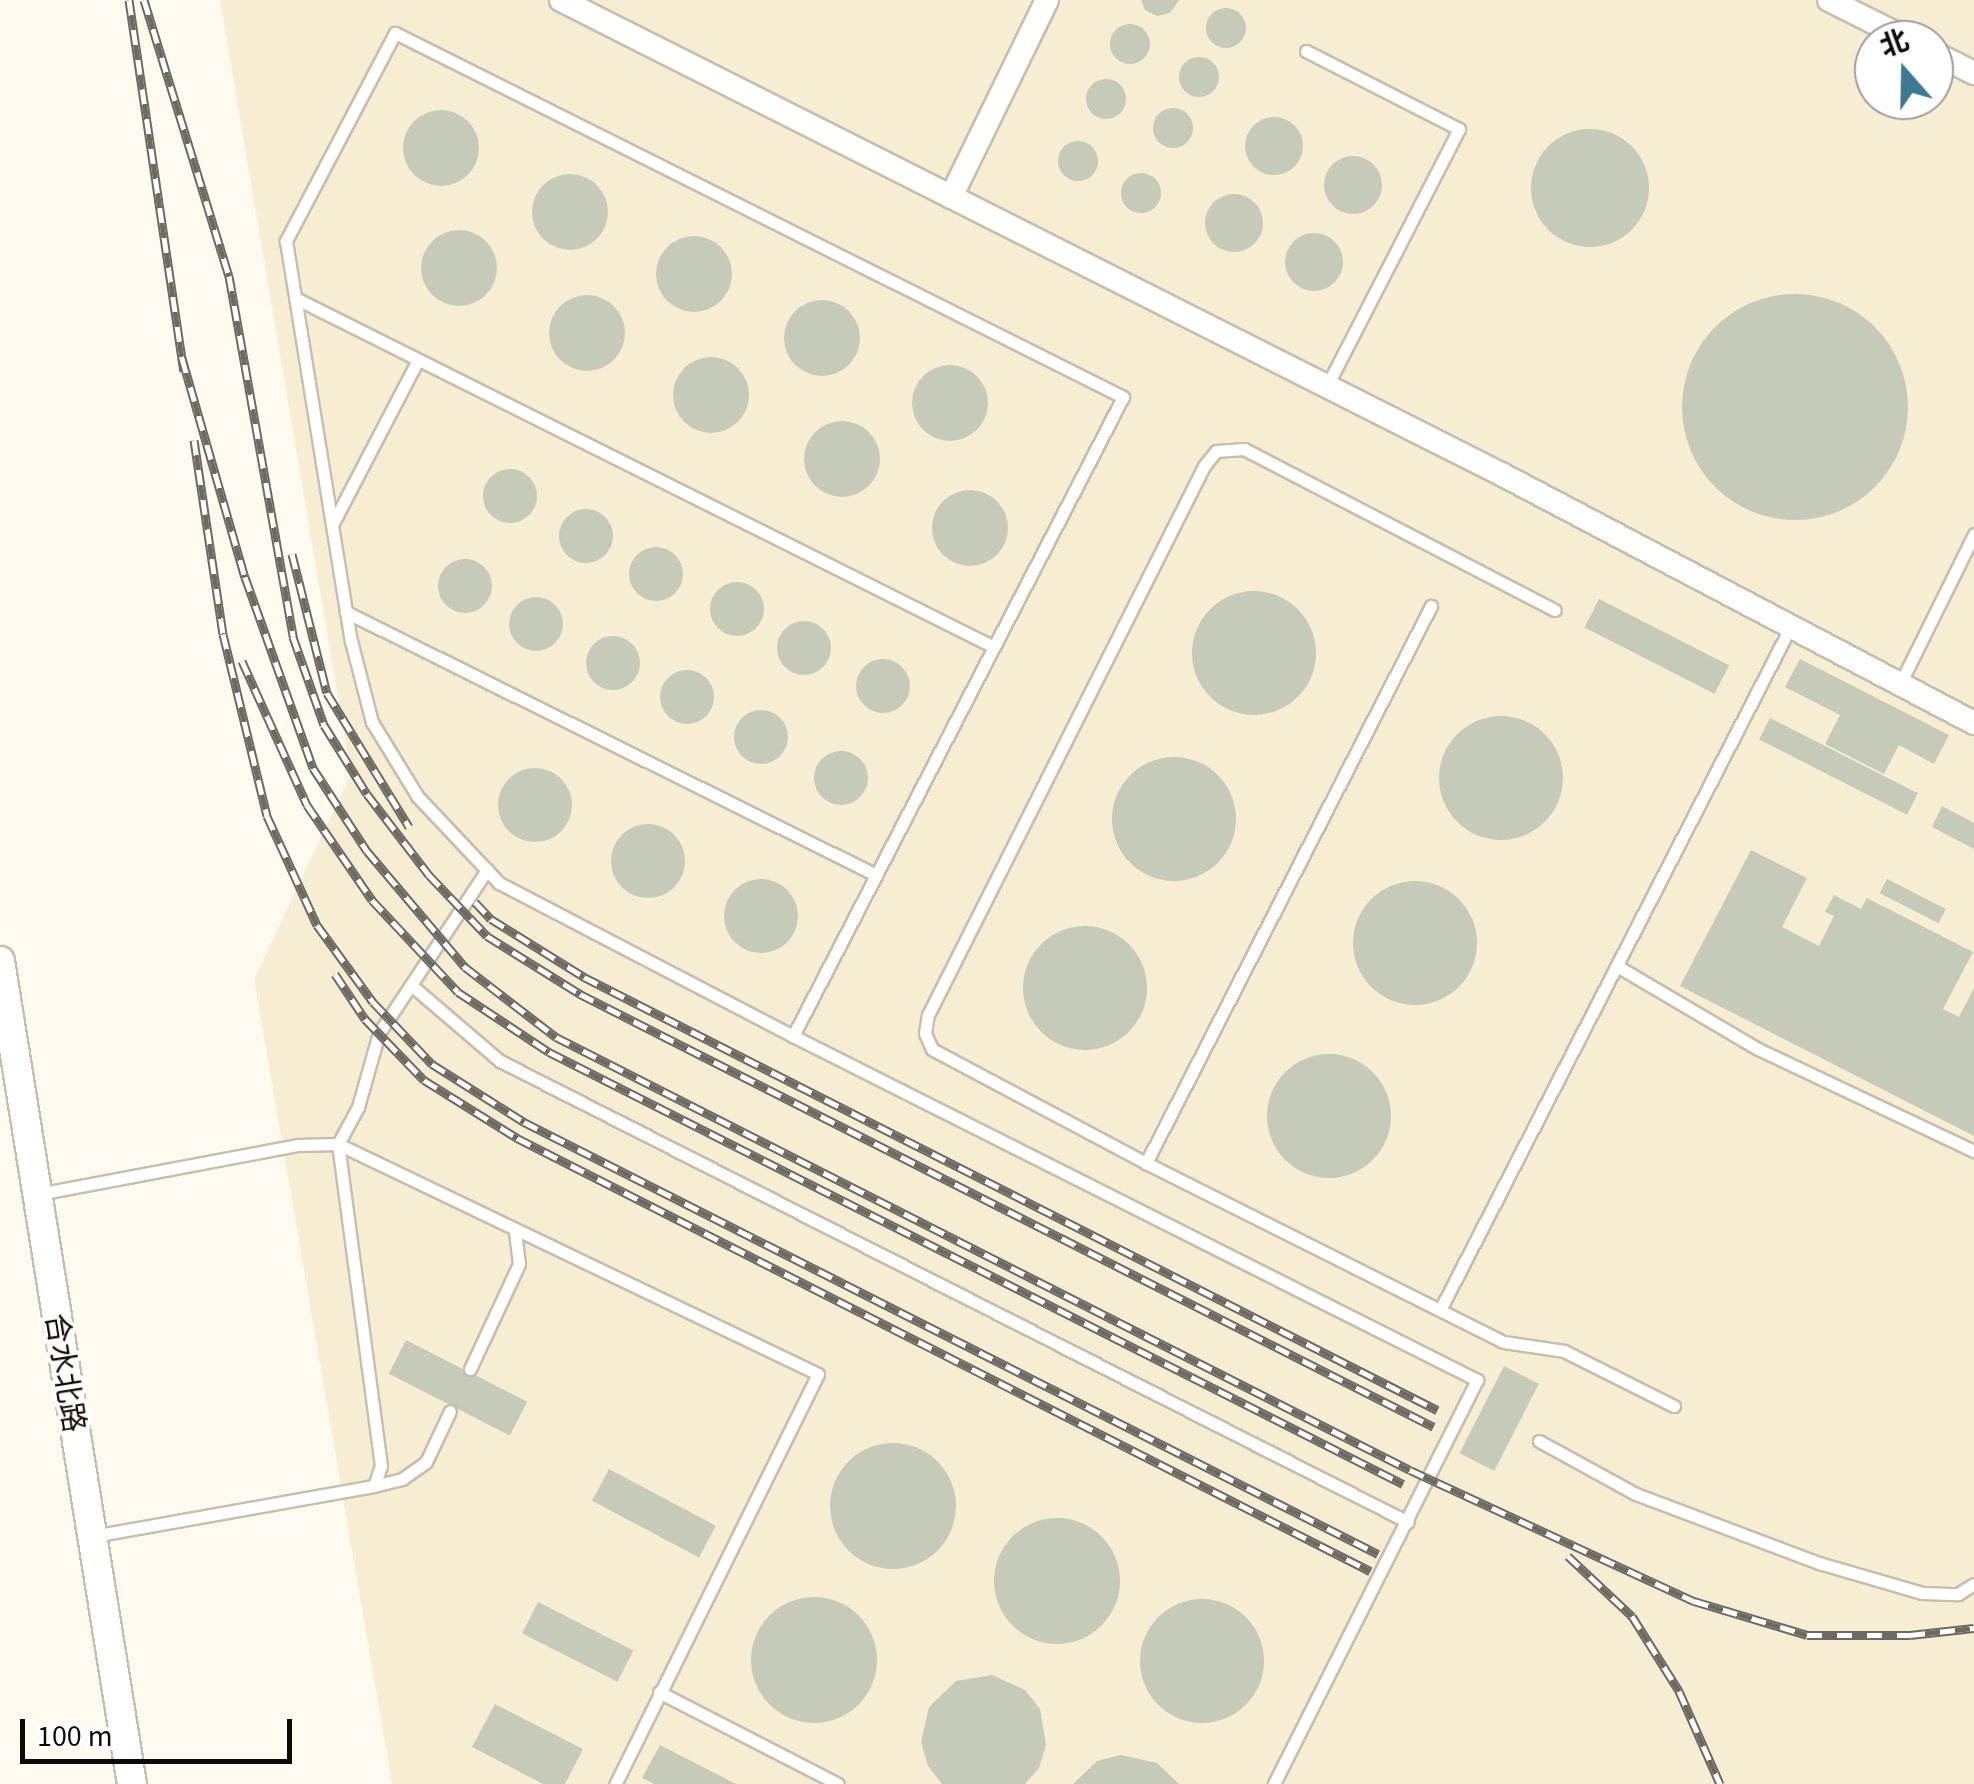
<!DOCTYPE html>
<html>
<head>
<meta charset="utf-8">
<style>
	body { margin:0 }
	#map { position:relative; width:1974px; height:1784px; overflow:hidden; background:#fefaef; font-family:"Source Sans 3","Noto Sans SC",sans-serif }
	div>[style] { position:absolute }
	.built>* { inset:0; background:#f7edd3 }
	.building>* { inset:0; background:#c6cab8; transform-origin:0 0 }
	.round { border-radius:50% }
	.roads { filter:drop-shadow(2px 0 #c6bfae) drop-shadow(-2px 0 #c6bfae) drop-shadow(0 2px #c6bfae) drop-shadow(0 -2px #c6bfae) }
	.service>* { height:11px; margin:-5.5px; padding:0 5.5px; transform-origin:5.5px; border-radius:5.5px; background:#fff }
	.minor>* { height:22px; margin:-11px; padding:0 11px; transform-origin:11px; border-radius:11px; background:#fff }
	.tertiary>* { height:28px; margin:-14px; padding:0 14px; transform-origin:14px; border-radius:14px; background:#fff }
	.rail>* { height:9px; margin-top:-4.5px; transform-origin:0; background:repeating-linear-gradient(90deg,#fff 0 15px,#6d6a63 0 30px); box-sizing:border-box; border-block:2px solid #6d6a63 }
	span { translate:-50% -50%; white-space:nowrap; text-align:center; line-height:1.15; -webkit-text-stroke:8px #fff; paint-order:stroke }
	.street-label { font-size:30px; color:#0d0b06 }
	.north { position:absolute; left:1854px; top:20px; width:100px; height:100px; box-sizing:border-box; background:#fff; border:2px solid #9e9d9b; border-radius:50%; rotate:340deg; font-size:28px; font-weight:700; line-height:40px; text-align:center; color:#0d0b06 }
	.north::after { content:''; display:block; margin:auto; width:35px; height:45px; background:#3d7a91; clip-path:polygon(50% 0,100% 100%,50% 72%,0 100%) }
	.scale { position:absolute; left:20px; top:1719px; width:272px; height:45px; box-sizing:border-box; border:5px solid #0d0b06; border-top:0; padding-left:12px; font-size:30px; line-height:35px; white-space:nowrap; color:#0d0b06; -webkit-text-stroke:8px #fff; paint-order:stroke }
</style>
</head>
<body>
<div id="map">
	<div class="built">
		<div style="clip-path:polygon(evenodd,220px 0,1974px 0,1974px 1784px,392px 1784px,254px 979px,351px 774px,220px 0,1874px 40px,1934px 40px,1934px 100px,1874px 100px,1874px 40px)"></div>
	</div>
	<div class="building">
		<div style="clip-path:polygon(1141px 0,1179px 0,1170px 13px,1157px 16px,1145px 10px)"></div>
		<div class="round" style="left:1206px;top:8px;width:40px;height:40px"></div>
		<div class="round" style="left:1110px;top:24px;width:40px;height:40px"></div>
		<div class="round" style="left:1179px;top:57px;width:40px;height:40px"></div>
		<div class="round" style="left:1086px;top:79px;width:40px;height:40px"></div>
		<div class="round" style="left:1153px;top:108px;width:40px;height:40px"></div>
		<div class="round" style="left:403px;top:110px;width:76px;height:76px"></div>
		<div class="round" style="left:1245px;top:117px;width:58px;height:58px"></div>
		<div class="round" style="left:1531px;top:129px;width:118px;height:118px"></div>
		<div class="round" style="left:1058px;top:141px;width:40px;height:40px"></div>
		<div class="round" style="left:1324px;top:156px;width:58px;height:58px"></div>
		<div class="round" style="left:1121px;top:173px;width:40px;height:40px"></div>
		<div class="round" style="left:532px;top:174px;width:76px;height:76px"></div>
		<div class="round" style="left:1205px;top:194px;width:58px;height:58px"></div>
		<div class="round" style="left:421px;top:230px;width:76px;height:76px"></div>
		<div class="round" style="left:1285px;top:233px;width:58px;height:58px"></div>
		<div class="round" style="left:656px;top:236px;width:76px;height:76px"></div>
		<div class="round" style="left:1682px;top:294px;width:226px;height:226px"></div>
		<div class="round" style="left:549px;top:295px;width:76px;height:76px"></div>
		<div class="round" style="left:784px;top:300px;width:76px;height:76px"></div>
		<div class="round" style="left:673px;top:357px;width:76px;height:76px"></div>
		<div class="round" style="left:912px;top:365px;width:76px;height:76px"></div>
		<div class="round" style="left:804px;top:421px;width:76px;height:76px"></div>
		<div class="round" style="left:483px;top:469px;width:54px;height:54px"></div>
		<div class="round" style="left:932px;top:490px;width:76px;height:76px"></div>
		<div class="round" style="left:559px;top:509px;width:54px;height:54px"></div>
		<div class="round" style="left:629px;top:547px;width:54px;height:54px"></div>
		<div class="round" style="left:438px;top:559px;width:54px;height:54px"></div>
		<div class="round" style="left:710px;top:582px;width:54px;height:54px"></div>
		<div class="round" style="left:1192px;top:591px;width:124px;height:124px"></div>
		<div class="round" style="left:509px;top:597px;width:54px;height:54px"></div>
		<div style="left:1599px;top:599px;width:146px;height:32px;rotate:27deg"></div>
		<div class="round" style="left:777px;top:621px;width:54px;height:54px"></div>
		<div class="round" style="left:586px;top:636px;width:54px;height:54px"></div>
		<div class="round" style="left:856px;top:659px;width:54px;height:54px"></div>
		<div style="clip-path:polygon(1800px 659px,1949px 735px,1934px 764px,1899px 745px,1884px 774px,1825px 744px,1840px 715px,1785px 687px)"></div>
		<div class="round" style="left:660px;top:670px;width:54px;height:54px"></div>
		<div class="round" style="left:734px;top:710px;width:54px;height:54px"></div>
		<div class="round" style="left:1439px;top:716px;width:124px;height:124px"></div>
		<div style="left:1770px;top:718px;width:166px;height:24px;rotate:27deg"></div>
		<div class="round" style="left:814px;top:751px;width:54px;height:54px"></div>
		<div class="round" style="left:1112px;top:757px;width:124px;height:124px"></div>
		<div class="round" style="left:498px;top:768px;width:74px;height:74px"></div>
		<div style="clip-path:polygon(1942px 806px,1974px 823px,1974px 849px,1932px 827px)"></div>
		<div class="round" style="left:611px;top:824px;width:74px;height:74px"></div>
		<div style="clip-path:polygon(1751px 850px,1807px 878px,1782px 927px,1819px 946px,1834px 916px,1825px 912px,1834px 895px,1861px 909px,1867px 898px,1973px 952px,1943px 1009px,1959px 1017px,1974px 988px,1974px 1136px,1680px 986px)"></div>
		<div class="round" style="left:724px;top:879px;width:74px;height:74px"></div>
		<div style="left:1887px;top:879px;width:66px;height:16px;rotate:27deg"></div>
		<div class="round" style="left:1353px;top:881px;width:124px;height:124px"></div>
		<div class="round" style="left:1023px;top:926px;width:124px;height:124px"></div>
		<div class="round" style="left:1267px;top:1054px;width:124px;height:124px"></div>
		<div style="left:406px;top:1340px;width:136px;height:38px;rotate:27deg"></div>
		<div style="left:1504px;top:1366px;width:39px;height:98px;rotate:27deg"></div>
		<div class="round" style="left:830px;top:1443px;width:126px;height:126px"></div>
		<div style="left:609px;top:1469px;width:121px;height:36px;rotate:28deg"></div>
		<div class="round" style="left:994px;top:1518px;width:126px;height:126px"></div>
		<div class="round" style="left:751px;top:1597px;width:126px;height:126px"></div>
		<div class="round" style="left:1140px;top:1599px;width:124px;height:124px"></div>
		<div style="left:538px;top:1602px;width:107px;height:35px;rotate:27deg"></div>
		<div style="clip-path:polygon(992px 1675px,1025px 1690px,1040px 1709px,1046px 1745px,1039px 1768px,1025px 1784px,942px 1784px,928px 1766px,921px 1742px,929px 1707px,956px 1681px)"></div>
		<div style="clip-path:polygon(495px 1704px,583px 1749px,565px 1784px,543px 1784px,472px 1747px)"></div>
		<div style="clip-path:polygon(660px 1745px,736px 1784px,654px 1784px,642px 1778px)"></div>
		<div style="clip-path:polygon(1121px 1755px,1157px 1763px,1179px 1784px,1073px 1784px,1097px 1761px)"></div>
	</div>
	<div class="roads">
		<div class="service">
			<div style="left:1306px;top:51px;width:172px;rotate:27deg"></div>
			<div style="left:1459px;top:129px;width:289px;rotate:117.2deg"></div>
			<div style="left:295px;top:298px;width:781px;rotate:26.53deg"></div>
			<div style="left:332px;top:525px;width:186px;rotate:-62.5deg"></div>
			<div style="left:1431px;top:606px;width:626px;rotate:117.1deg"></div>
			<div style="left:1146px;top:1163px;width:242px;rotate:-152deg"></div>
			<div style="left:932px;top:1049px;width:17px;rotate:-114deg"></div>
			<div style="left:925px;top:1033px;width:18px;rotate:-81deg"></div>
			<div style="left:928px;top:1015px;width:614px;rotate:-63.31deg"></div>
			<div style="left:1204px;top:466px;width:19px;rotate:-51deg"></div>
			<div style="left:1216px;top:451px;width:28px;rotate:-4deg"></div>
			<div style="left:1244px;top:449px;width:350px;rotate:27.4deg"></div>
			<div style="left:346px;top:612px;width:592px;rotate:26.39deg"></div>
			<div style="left:1900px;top:684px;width:167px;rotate:-63.7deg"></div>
			<div style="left:1617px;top:966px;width:164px;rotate:30.5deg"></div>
			<div style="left:1758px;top:1049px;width:239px;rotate:25.3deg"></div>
			<div style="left:411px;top:985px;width:117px;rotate:40.5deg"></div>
			<div style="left:500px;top:1061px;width:1018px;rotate:26.92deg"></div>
			<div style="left:793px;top:1036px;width:719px;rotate:-62.69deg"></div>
			<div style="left:1123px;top:397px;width:814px;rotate:-153.43deg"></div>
			<div style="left:395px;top:33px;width:235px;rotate:117.7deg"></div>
			<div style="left:286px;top:241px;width:405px;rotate:80.8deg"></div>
			<div style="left:351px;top:641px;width:84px;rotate:75.5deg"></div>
			<div style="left:372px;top:722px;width:88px;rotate:58.5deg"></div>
			<div style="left:418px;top:797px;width:118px;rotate:46.7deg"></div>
			<div style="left:499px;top:883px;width:331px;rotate:27.5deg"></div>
			<div style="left:793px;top:1036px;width:766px;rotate:26.7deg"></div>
			<div style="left:1477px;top:1380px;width:452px;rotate:116.7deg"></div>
			<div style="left:1146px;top:1163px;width:400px;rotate:26.6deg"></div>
			<div style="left:1504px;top:1342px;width:61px;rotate:8.5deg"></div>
			<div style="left:1564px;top:1351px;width:123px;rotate:26.6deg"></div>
			<div style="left:38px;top:1194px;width:265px;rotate:-10.7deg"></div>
			<div style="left:298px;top:1145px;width:40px;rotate:-1.4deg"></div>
			<div style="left:338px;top:1144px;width:532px;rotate:25.6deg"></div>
			<div style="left:818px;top:1374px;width:458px;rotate:116.3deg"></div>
			<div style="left:1440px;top:1310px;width:769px;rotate:-62.84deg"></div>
			<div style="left:470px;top:1369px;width:116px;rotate:-65deg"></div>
			<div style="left:519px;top:1264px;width:33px;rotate:-97deg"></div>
			<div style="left:1539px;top:1441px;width:111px;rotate:28.7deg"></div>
			<div style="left:1636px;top:1494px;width:196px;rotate:20.7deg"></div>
			<div style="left:1819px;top:1563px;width:107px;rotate:16.2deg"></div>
			<div style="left:1922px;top:1593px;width:36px;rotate:2deg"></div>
			<div style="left:1958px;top:1594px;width:19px;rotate:-32deg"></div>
			<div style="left:374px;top:1486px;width:29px;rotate:-14deg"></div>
			<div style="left:402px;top:1479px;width:29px;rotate:-35deg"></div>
			<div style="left:426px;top:1462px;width:56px;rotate:-64.8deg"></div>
			<div style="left:93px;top:1536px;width:285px;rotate:-10.1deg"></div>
			<div style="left:374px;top:1486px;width:21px;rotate:-71deg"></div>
			<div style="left:381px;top:1466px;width:325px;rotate:-97.6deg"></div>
			<div style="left:338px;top:1144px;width:42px;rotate:-61.6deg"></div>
			<div style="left:358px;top:1107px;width:77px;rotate:-74.2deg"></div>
			<div style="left:379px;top:1033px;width:196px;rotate:-56.5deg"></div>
			<div style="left:659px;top:1692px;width:201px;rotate:27.2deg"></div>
		</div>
		<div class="minor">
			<div style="left:561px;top:0;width:1055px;rotate:26.76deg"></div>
			<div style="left:1503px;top:475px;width:532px;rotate:27.77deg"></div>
			<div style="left:1829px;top:0;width:89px;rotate:26.6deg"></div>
			<div style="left:1934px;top:53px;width:45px;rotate:26.6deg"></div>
			<div style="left:951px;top:197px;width:219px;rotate:-64deg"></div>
		</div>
		<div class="tertiary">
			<div style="left:0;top:961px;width:834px;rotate:80.89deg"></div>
		</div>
	</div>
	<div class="rail">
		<div style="left:129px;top:0;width:375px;rotate:81.6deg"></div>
		<div style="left:144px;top:0;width:289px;rotate:72.9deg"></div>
		<div style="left:229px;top:276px;width:367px;rotate:79.9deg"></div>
		<div style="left:293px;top:637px;width:93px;rotate:70.6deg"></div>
		<div style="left:324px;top:725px;width:81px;rotate:58.1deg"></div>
		<div style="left:367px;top:794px;width:102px;rotate:52.6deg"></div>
		<div style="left:429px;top:875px;width:84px;rotate:46.4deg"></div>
		<div style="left:487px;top:936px;width:110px;rotate:31.9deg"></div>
		<div style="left:580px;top:994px;width:957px;rotate:26.89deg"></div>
		<div style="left:182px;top:358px;width:228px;rotate:74deg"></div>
		<div style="left:245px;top:577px;width:203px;rotate:70.4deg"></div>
		<div style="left:313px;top:768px;width:99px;rotate:57deg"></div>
		<div style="left:367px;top:851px;width:152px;rotate:49.8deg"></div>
		<div style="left:465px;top:967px;width:115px;rotate:37.6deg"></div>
		<div style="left:556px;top:1037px;width:957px;rotate:26.89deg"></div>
		<div style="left:1410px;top:1470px;width:313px;rotate:24.8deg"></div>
		<div style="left:1694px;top:1601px;width:118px;rotate:16.7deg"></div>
		<div style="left:1807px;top:1635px;width:103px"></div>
		<div style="left:1910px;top:1635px;width:64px;rotate:-6.2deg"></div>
		<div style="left:194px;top:440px;width:196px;rotate:81.5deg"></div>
		<div style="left:223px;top:634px;width:187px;rotate:76.4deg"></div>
		<div style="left:267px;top:816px;width:120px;rotate:65.4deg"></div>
		<div style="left:317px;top:925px;width:95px;rotate:54deg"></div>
		<div style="left:373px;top:1002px;width:86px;rotate:46.4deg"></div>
		<div style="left:432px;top:1064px;width:109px;rotate:32.2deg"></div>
		<div style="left:524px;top:1122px;width:957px;rotate:26.83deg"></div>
		<div style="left:292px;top:554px;width:143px;rotate:75.9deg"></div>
		<div style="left:327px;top:693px;width:157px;rotate:58.5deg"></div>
		<div style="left:242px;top:661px;width:158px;rotate:65.7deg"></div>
		<div style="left:307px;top:805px;width:115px;rotate:55.6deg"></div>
		<div style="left:372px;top:900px;width:126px;rotate:46.9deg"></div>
		<div style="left:458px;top:992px;width:109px;rotate:33.4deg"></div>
		<div style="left:549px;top:1052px;width:957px;rotate:26.83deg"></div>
		<div style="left:475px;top:902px;width:23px;rotate:47deg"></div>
		<div style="left:491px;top:919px;width:110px;rotate:31.9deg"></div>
		<div style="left:584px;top:977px;width:957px;rotate:26.91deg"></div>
		<div style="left:335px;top:974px;width:54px;rotate:56.3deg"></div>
		<div style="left:365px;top:1019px;width:85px;rotate:46deg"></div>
		<div style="left:424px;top:1080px;width:110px;rotate:31.9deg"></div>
		<div style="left:517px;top:1138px;width:957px;rotate:26.91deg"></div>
		<div style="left:1568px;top:1556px;width:88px;rotate:43.2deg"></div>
		<div style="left:1632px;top:1616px;width:89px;rotate:57.9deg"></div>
		<div style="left:1679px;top:1691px;width:102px;rotate:66.2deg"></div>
	</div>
	<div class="street-label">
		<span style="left:64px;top:1373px;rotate:81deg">合水北路</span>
	</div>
	<div class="north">北</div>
	<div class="scale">100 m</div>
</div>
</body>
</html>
